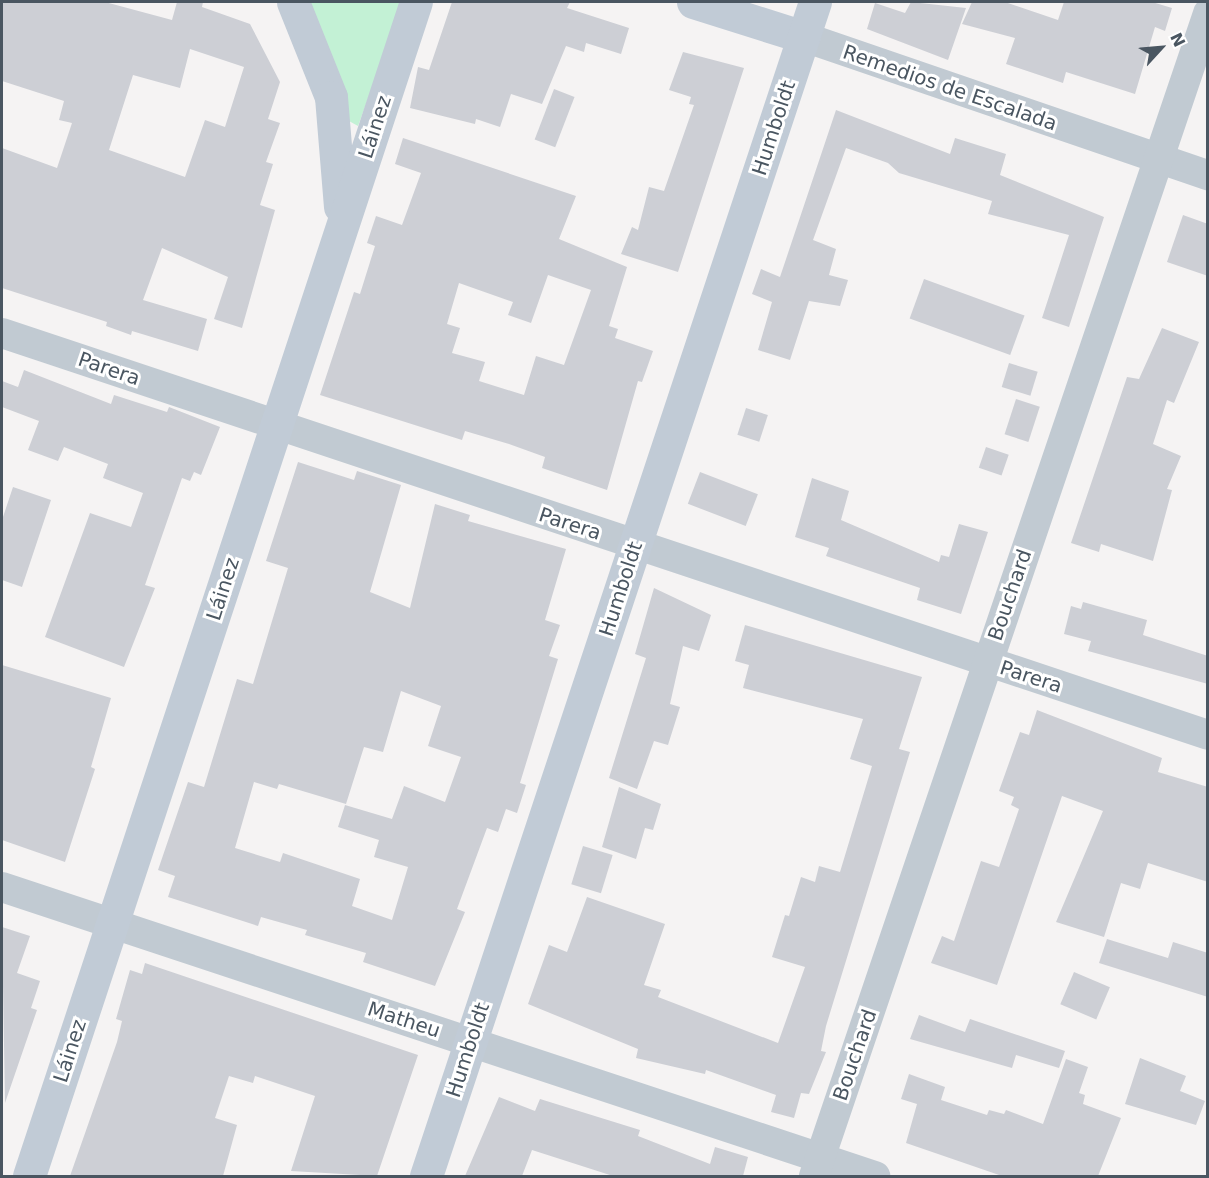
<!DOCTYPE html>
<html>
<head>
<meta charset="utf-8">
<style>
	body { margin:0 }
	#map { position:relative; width:1209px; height:1178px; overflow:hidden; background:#f5f3f3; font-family:"DejaVu Sans",sans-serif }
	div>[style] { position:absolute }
	.green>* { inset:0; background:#c3f1d5 }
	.building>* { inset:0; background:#cdcfd5; transform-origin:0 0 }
	.street>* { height:30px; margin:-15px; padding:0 15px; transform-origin:15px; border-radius:15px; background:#c1cad2 }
	.secondary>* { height:33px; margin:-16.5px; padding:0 16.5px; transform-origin:16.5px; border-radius:16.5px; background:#c1cbd6 }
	span { translate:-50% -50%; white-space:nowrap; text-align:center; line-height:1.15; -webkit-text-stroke:6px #fff; paint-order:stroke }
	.street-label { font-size:20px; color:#4a5661 }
	.frame { position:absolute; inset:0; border:3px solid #4a5661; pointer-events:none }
	.north { position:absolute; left:1131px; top:18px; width:60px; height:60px; -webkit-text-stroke:4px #fff; paint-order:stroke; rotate:64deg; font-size:16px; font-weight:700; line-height:24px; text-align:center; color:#4a5661 }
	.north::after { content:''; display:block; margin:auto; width:21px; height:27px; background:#4a5661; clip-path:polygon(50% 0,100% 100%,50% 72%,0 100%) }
</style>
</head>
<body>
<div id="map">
	<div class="green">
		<div style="clip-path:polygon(302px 2px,403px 2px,358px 126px,349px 121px)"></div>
	</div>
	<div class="building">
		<div style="clip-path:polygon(evenodd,2px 2px,105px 2px,172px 20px,177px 2px,203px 2px,202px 7px,250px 24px,280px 82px,268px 119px,280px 123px,266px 162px,273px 164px,260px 205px,275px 210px,242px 328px,214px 319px,228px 277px,162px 248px,143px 300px,207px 319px,198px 351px,132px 331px,131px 335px,106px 326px,107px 322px,2px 288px,2px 148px,57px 168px,72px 123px,59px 120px,64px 101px,2px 81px,2px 2px,190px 49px,244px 67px,225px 127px,205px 120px,185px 177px,109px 150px,133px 75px,180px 88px,190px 49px)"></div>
		<div style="clip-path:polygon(452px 2px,570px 2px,567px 8px,629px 28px,621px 54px,586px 43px,584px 52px,566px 46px,542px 104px,511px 94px,500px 127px,476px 119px,475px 124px,410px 108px,418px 67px,429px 70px)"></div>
		<div style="clip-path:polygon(911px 2px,966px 8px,948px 60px,867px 29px,875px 3px,905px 13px)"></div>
		<div style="clip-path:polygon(972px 2px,1005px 2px,1058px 20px,1064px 2px,1152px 2px,1172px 8px,1165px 31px,1155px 27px,1135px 94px,1066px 72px,1063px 83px,1006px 64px,1015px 38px,962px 24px)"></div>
		<div style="clip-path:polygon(683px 52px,744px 68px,678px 272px,621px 254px,632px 227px,638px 230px,649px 187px,664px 191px,694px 105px,689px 104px,691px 97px,669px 90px)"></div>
		<div style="left:554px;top:89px;width:22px;height:54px;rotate:21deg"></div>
		<div style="clip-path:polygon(836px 110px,950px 154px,955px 138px,1006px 154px,1000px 175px,1104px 217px,1069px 327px,1042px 318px,1069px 235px,988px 214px,992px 201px,899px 173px,888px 163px,846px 148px,813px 240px,836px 249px,829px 275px,848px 280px,840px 306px,809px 301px,790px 360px,758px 350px,772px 302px,752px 294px,761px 269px,780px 277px)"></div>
		<div style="clip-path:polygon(evenodd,403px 138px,576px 196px,559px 239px,627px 267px,609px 326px,618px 329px,615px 338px,653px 351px,642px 382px,638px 381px,607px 490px,542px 468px,545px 457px,509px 444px,465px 431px,462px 440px,320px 395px,354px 292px,360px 294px,375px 246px,367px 243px,376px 216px,402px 225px,421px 173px,395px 164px,403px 138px,548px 275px,591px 290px,564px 365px,536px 356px,524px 395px,479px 381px,485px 362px,452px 353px,460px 328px,447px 324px,459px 283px,513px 302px,508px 315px,531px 323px,548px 275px)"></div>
		<div style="clip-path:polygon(1183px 215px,1208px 224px,1208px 276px,1167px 262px)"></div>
		<div style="left:924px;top:279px;width:107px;height:42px;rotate:20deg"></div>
		<div style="clip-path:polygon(1162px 328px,1199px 342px,1174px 403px,1167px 400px,1153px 444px,1181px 456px,1167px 489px,1172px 490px,1153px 561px,1101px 544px,1099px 552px,1071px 543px,1127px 377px,1139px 379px)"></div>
		<div style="left:1009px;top:363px;width:30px;height:25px;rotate:17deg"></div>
		<div style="clip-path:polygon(24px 370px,111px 404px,114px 395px,167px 412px,169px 407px,220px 427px,201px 475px,194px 472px,190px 481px,182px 478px,145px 585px,155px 588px,124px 667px,45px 637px,90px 513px,131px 527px,143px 493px,103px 478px,108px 464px,64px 447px,58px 461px,28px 450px,39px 421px,2px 407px,2px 381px,18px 387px)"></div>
		<div style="left:1016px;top:399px;width:25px;height:37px;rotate:18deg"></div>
		<div style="left:746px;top:408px;width:23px;height:28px;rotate:18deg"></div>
		<div style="left:986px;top:447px;width:24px;height:22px;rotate:19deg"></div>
		<div style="clip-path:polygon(evenodd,298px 462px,354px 480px,357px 471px,401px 485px,370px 592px,410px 608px,435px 504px,470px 515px,468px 521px,566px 549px,545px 620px,560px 625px,549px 656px,558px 659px,520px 783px,526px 785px,517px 813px,506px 809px,498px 832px,487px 828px,457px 909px,465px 912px,435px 986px,363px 962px,366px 953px,305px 935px,307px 930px,261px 917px,258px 926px,168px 897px,175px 876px,158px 870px,188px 782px,204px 787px,237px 679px,253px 684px,288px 568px,266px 561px,298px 462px,401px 691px,441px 706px,428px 746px,461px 757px,445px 802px,404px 786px,392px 819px,345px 805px,338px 827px,379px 840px,374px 857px,408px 867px,392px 920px,352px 906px,360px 879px,283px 853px,280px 862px,235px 848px,254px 782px,277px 789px,279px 784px,346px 804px,364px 747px,383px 752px,401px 691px)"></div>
		<div style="left:700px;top:472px;width:62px;height:34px;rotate:21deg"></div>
		<div style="clip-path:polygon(812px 478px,849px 491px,841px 520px,939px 562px,941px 555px,949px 557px,959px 524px,988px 532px,961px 614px,917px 600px,920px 588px,826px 556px,829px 548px,795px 537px)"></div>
		<div style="clip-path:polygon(13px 487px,51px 500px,22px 587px,2px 580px,2px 520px)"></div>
		<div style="clip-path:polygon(654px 588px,711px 615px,699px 651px,683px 646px,670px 704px,680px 707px,668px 745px,654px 741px,637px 789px,609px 778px,646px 658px,635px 654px)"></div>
		<div style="clip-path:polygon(1083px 602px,1147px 620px,1143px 635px,1208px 656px,1208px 684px,1088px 651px,1091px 641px,1064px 634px,1071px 606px,1081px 609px)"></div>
		<div style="clip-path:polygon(745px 625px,922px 677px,899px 749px,910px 752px,826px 1026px,821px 1051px,826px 1052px,809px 1094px,801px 1093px,794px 1118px,771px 1112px,776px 1095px,706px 1070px,705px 1074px,636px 1058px,638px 1049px,528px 1004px,549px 945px,567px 952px,587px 897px,665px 924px,644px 985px,661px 990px,658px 997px,778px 1043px,805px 967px,772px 957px,785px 915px,789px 916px,801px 877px,815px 882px,819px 866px,840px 872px,872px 766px,850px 759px,863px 719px,743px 688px,749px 665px,735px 661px)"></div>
		<div style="clip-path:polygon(2px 665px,111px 698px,91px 767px,95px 769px,65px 862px,2px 840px)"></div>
		<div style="clip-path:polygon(1037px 710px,1162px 758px,1158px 772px,1208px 787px,1208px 882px,1148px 863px,1140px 889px,1121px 883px,1104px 937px,1056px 922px,1103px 811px,1062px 796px,997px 985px,931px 963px,942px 936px,954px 941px,981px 861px,999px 867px,1019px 809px,1011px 805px,1014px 797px,999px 791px,1020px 732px,1029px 735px)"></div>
		<div style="clip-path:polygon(619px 787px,661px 804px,653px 830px,645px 828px,636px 859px,602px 847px)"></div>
		<div style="left:583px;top:846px;width:31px;height:40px;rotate:17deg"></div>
		<div style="clip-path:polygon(2px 927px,30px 936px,17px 973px,40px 981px,31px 1008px,37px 1010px,5px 1103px)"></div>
		<div style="clip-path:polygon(1107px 939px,1168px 958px,1173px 942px,1208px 953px,1208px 997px,1099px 963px)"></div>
		<div style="clip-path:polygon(145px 963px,418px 1055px,377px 1176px,291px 1171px,315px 1096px,255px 1076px,253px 1083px,229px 1076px,215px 1118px,237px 1125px,223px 1176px,70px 1176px,117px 1042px,122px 1021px,116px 1019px,130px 970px,142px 974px)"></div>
		<div style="left:1074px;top:972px;width:39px;height:35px;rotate:23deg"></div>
		<div style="clip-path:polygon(919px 1015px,965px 1032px,970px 1019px,1065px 1051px,1059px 1068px,1016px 1055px,1012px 1068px,910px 1039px)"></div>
		<div style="clip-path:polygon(1140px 1058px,1186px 1076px,1180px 1091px,1205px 1101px,1196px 1125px,1125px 1104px)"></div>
		<div style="clip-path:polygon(1066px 1059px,1088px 1067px,1079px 1093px,1085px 1095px,1083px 1104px,1121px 1118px,1098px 1176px,1002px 1176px,906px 1143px,917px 1104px,901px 1099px,909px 1074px,945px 1087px,941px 1100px,987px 1115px,989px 1110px,1004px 1114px,1006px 1110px,1043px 1124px)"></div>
		<div style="clip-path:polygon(499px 1097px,535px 1111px,540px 1099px,640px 1130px,638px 1136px,710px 1164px,715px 1147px,748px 1157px,743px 1176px,613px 1176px,532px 1150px,522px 1176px,465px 1176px)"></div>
	</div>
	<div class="street">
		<div style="left:804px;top:37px;width:427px;rotate:18.9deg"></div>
		<div style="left:2px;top:333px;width:1271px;rotate:18.43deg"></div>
		<div style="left:2px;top:887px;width:920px;rotate:18.32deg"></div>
		<div style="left:814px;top:1176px;width:1228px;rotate:-71.28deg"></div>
	</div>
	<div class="secondary">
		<div style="left:293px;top:2px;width:102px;rotate:68.2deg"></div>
		<div style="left:331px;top:97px;width:110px;rotate:85.3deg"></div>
		<div style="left:693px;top:2px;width:116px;rotate:17.5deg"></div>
		<div style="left:29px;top:1176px;width:1236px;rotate:-71.76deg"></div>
		<div style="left:426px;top:1176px;width:1237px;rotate:-71.67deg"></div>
	</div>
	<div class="street-label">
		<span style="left:950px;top:88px;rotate:19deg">Remedios de Escalada</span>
		<span style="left:375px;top:127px;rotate:-72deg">Láinez</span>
		<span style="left:774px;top:128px;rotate:-72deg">Humboldt</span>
		<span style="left:109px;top:369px;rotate:19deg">Parera</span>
		<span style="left:570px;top:524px;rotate:18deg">Parera</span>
		<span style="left:223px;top:589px;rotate:-72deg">Láinez</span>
		<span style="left:621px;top:589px;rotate:-72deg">Humboldt</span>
		<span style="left:1010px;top:595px;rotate:-71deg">Bouchard</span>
		<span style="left:1031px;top:677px;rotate:18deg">Parera</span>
		<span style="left:404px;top:1020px;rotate:18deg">Matheu</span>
		<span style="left:468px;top:1050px;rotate:-72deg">Humboldt</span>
		<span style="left:70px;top:1051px;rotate:-72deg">Láinez</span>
		<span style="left:855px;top:1055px;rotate:-71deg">Bouchard</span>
	</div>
	<div class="frame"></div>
	<div class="north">N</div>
</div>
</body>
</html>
